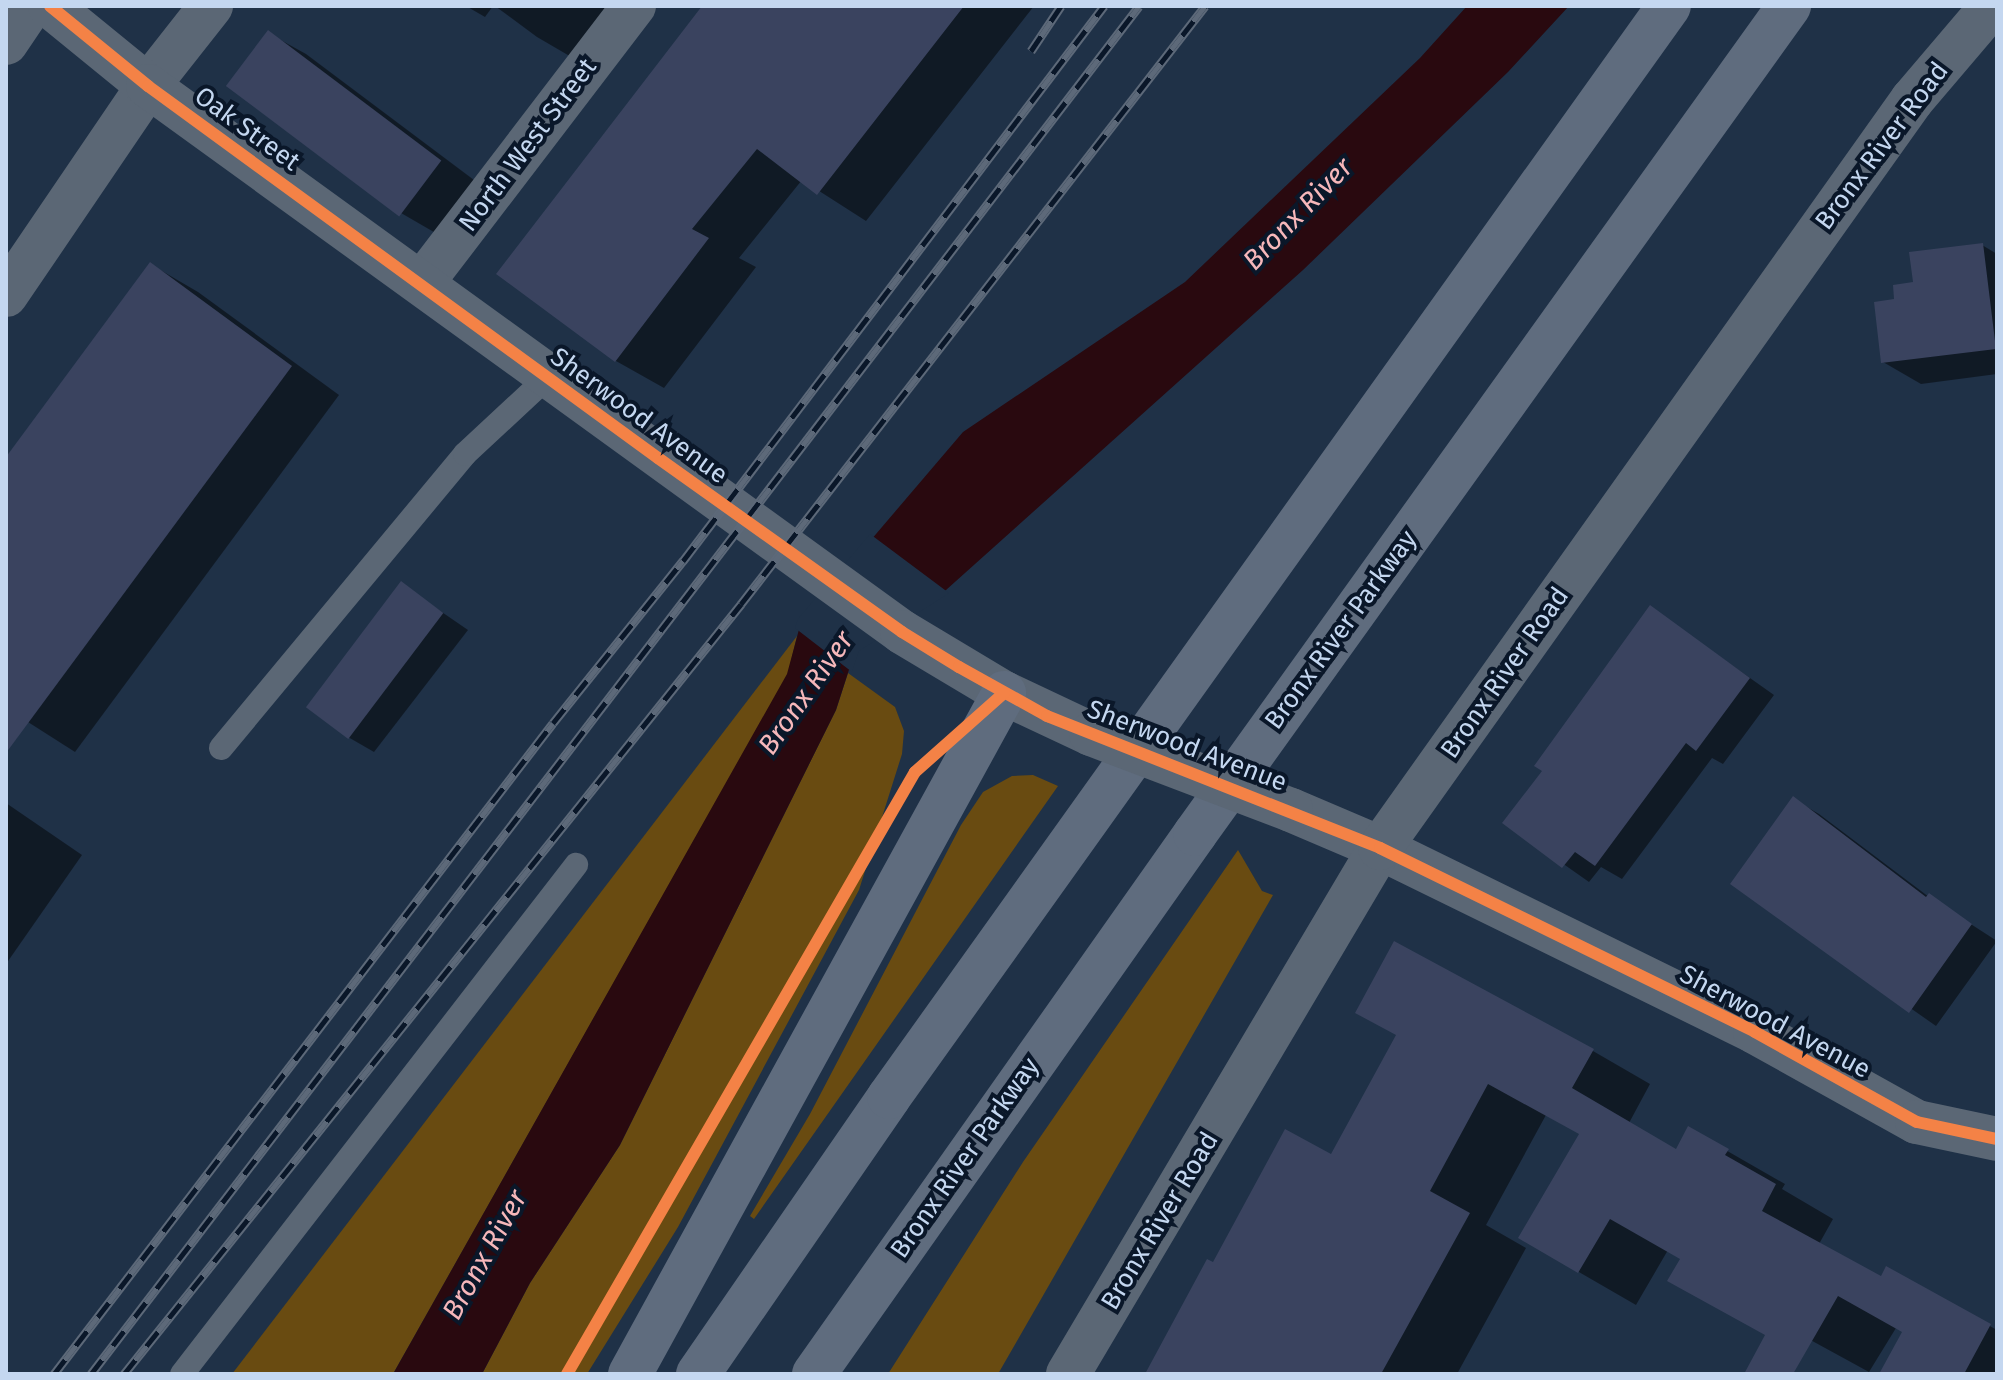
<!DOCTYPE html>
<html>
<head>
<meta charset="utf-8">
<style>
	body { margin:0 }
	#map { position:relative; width:2003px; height:1380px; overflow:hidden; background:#1f3147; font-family:"Fira Sans",sans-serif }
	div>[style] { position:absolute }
	.green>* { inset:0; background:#694b11 }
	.water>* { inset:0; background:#29090f }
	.pier>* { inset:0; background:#1f3147 }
	.shadow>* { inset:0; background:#0007 }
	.building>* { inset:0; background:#3a435f; transform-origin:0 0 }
	.service>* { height:24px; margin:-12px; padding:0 12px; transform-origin:12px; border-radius:12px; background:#5b6775 }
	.minor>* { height:44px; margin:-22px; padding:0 22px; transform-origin:22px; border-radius:22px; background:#5b6775 }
	.tertiary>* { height:44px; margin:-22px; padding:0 22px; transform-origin:22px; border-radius:22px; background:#5b6775 }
	.motorway>* { height:44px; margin:-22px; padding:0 22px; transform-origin:22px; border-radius:22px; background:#5f6c7e }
	.rail>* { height:9px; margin-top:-4.5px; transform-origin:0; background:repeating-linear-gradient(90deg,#0a1729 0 18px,#5d6979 0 36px); box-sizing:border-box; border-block:2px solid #5d6979 }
	.tertiary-bridge>* { height:44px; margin:-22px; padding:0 22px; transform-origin:22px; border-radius:22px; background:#5b6775 }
	.cycleway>* { height:12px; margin:-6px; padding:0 6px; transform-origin:6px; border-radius:6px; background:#f48246 }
	span { translate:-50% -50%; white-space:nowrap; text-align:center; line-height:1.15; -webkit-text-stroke:8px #0a1729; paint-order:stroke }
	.street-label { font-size:26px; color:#c4d7f0 }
	.water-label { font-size:28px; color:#f6b7ba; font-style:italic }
	.frame { position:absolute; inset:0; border:8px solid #c4d7f0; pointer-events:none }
</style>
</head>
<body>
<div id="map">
	<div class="green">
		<div style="clip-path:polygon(797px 636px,788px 674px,393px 1374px,232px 1374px)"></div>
		<div style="clip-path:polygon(848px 673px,895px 707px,904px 731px,902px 754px,859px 890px,678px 1227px,587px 1374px,482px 1374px,530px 1283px,620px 1145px,836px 710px)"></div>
		<div style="clip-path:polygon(1033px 775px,1058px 786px,754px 1219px,750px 1216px,810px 1114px,961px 825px,983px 792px,1012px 776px)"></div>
		<div style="clip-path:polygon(1238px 850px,1262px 891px,1273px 895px,998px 1374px,888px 1374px,1023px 1162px)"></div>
	</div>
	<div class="water">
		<div style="clip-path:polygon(1467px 6px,1569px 6px,1508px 72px,1303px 270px,946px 590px,856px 648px,836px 710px,620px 1145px,530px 1283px,482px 1374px,393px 1374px,787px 674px,801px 622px,963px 432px,1185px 282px,1420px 58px)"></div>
	</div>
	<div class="pier">
		<div style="clip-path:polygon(870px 534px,949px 593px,859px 651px,852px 672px,795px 628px,798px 619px)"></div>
	</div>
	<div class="shadow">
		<div style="clip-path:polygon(466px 6px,493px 6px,485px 17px)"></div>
		<div style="clip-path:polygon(495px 6px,629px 6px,585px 65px,537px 37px)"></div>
		<div style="clip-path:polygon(704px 6px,1034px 6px,866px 221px,802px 180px,739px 258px,756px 267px,664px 388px,616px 361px,499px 274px)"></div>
		<div style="clip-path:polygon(268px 33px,306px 54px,478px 183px,439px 235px,401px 213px)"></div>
		<div style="clip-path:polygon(1982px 245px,1997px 254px,1997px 374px,1921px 384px,1883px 362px,1896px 301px)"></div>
		<div style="clip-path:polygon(150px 264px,198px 292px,339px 395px,75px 752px,6px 708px,6px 460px)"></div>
		<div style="clip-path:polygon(401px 584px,468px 630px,374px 752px,348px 737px)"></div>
		<div style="clip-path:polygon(1651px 608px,1774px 695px,1723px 764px,1712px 758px,1622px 879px,1601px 867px,1589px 882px,1505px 823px,1544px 770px)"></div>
		<div style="clip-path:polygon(1793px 799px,1819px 814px,1929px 897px,1997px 941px,1936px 1026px,1732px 883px)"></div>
		<div style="clip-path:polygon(6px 803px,82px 855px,6px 964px)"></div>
		<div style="clip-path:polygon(1398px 1035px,1593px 1051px,1650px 1084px,1629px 1123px,1676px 1151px,1689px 1129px,1785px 1184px,1782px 1189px,1833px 1219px,1819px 1244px,1882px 1278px,1887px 1269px,1997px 1330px,1997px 1374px,1881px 1374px,1904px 1332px,1896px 1328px,1869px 1372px,1774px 1320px,1668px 1250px,1636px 1305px,1520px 1238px,1581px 1134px,1546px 1115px,1486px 1225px,1526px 1248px,1457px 1374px,1147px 1374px,1214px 1265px,1332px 1157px)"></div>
	</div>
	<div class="building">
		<div style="clip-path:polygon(702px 6px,964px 6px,817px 195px,757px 149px,692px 229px,709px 238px,615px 362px,496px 274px)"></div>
		<div style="left:268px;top:30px;width:217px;height:70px;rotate:37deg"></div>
		<div style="clip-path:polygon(1983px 243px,1996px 349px,1881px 363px,1874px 302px,1894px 299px,1893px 285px,1913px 282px,1909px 252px)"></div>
		<div style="clip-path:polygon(150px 262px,292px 366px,6px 753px,6px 457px)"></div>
		<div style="left:401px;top:581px;width:53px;height:158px;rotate:37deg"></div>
		<div style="clip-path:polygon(1650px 605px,1750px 678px,1696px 751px,1686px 743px,1595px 866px,1575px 852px,1562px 868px,1502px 823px,1542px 771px,1534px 766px)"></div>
		<div style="clip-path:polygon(1793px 796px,1926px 897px,1929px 893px,1972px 924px,1909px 1013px,1730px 884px)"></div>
		<div style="clip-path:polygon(1394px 941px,1594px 1049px,1572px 1088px,1676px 1149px,1688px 1126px,1729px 1149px,1725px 1155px,1776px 1184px,1762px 1211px,1881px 1276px,1886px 1266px,1991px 1324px,1964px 1374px,1879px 1374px,1902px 1332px,1838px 1296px,1793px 1374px,1744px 1374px,1765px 1335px,1667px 1281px,1680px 1259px,1610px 1219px,1578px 1273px,1518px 1238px,1579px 1134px,1488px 1084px,1430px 1191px,1470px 1213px,1381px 1374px,1145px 1374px,1207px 1259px,1213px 1262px,1285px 1129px,1331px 1154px,1396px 1035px,1355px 1013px)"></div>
	</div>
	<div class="service">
		<div style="left:221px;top:748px;width:382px;rotate:-50.3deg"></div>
		<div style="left:465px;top:454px;width:113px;rotate:-42.9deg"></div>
		<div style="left:182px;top:1374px;width:644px;rotate:-52.26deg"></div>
	</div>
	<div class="minor">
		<div style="left:6px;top:43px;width:45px;rotate:-56deg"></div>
		<div style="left:422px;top:283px;width:349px;rotate:-52.6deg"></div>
		<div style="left:6px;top:295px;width:253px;rotate:-55.8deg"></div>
		<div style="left:148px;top:86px;width:102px;rotate:-51.8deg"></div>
	</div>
	<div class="tertiary">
		<div style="left:50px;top:6px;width:127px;rotate:39.2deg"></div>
		<div style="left:148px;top:86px;width:931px;rotate:35.91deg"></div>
		<div style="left:902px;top:632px;width:119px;rotate:30.9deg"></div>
		<div style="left:1004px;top:693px;width:96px;rotate:25.2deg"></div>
		<div style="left:1291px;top:810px;width:97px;rotate:23.1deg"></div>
		<div style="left:1380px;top:848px;width:418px;rotate:26.1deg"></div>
		<div style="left:1755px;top:1032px;width:185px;rotate:29.1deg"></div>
		<div style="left:1917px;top:1122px;width:82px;rotate:12deg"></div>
		<div style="left:1068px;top:1374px;width:612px;rotate:-59.33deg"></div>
		<div style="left:1380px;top:848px;width:918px;rotate:-54.58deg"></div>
		<div style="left:1912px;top:100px;width:123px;rotate:-49.6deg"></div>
	</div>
	<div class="motorway">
		<div style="left:630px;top:1374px;width:777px;rotate:-61.22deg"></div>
		<div style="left:698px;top:1374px;width:336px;rotate:-55.4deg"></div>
		<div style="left:889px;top:1097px;width:1341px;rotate:-54.44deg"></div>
		<div style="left:814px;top:1374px;width:661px;rotate:-54.79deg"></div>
		<div style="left:1195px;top:834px;width:1019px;rotate:-54.34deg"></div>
	</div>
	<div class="rail">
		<div style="left:1031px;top:51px;width:54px;rotate:-56.3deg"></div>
		<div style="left:54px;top:1374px;width:820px;rotate:-52.53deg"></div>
		<div style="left:553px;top:723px;width:208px;rotate:-51.3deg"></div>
		<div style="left:683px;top:561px;width:697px;rotate:-52.82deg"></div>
		<div style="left:91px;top:1374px;width:1723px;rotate:-52.54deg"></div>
		<div style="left:124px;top:1374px;width:987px;rotate:-51.29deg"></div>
		<div style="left:741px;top:604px;width:757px;rotate:-52.19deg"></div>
	</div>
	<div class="tertiary-bridge">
		<div style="left:1091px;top:734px;width:214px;rotate:20.8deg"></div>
	</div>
	<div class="cycleway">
		<div style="left:50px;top:6px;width:127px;rotate:39.2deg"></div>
		<div style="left:148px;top:86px;width:631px;rotate:36.11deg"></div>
		<div style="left:658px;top:458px;width:300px;rotate:35.5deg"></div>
		<div style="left:902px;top:632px;width:67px;rotate:31.6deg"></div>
		<div style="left:959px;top:667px;width:101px;rotate:29.1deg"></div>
		<div style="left:1047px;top:716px;width:358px;rotate:21.6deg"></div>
		<div style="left:1380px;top:848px;width:418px;rotate:26.1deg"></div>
		<div style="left:1755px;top:1032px;width:185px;rotate:29.1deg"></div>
		<div style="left:1917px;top:1122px;width:82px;rotate:12deg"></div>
		<div style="left:567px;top:1374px;width:695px;rotate:-59.97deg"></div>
		<div style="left:915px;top:772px;width:119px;rotate:-41.6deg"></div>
	</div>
	<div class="street-label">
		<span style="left:247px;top:129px;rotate:36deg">Oak Street</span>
		<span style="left:528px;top:145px;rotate:-53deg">North West Street</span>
		<span style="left:1882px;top:146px;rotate:-53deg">Bronx River Road</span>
		<span style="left:639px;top:416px;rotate:36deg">Sherwood Avenue</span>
		<span style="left:1341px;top:630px;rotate:-54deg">Bronx River Parkway</span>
		<span style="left:1505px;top:673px;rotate:-55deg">Bronx River Road</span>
		<span style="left:1187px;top:746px;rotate:21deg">Sherwood Avenue</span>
		<span style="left:1775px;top:1022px;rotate:28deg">Sherwood Avenue</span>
		<span style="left:965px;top:1158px;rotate:-55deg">Bronx River Parkway</span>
		<span style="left:1160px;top:1221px;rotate:-59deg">Bronx River Road</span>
	</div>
	<div class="water-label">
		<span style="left:1298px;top:214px;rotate:-46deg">Bronx River</span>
		<span style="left:806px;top:693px;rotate:-55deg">Bronx River</span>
		<span style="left:485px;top:1255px;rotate:-61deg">Bronx River</span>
	</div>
	<div class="frame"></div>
</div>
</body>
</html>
